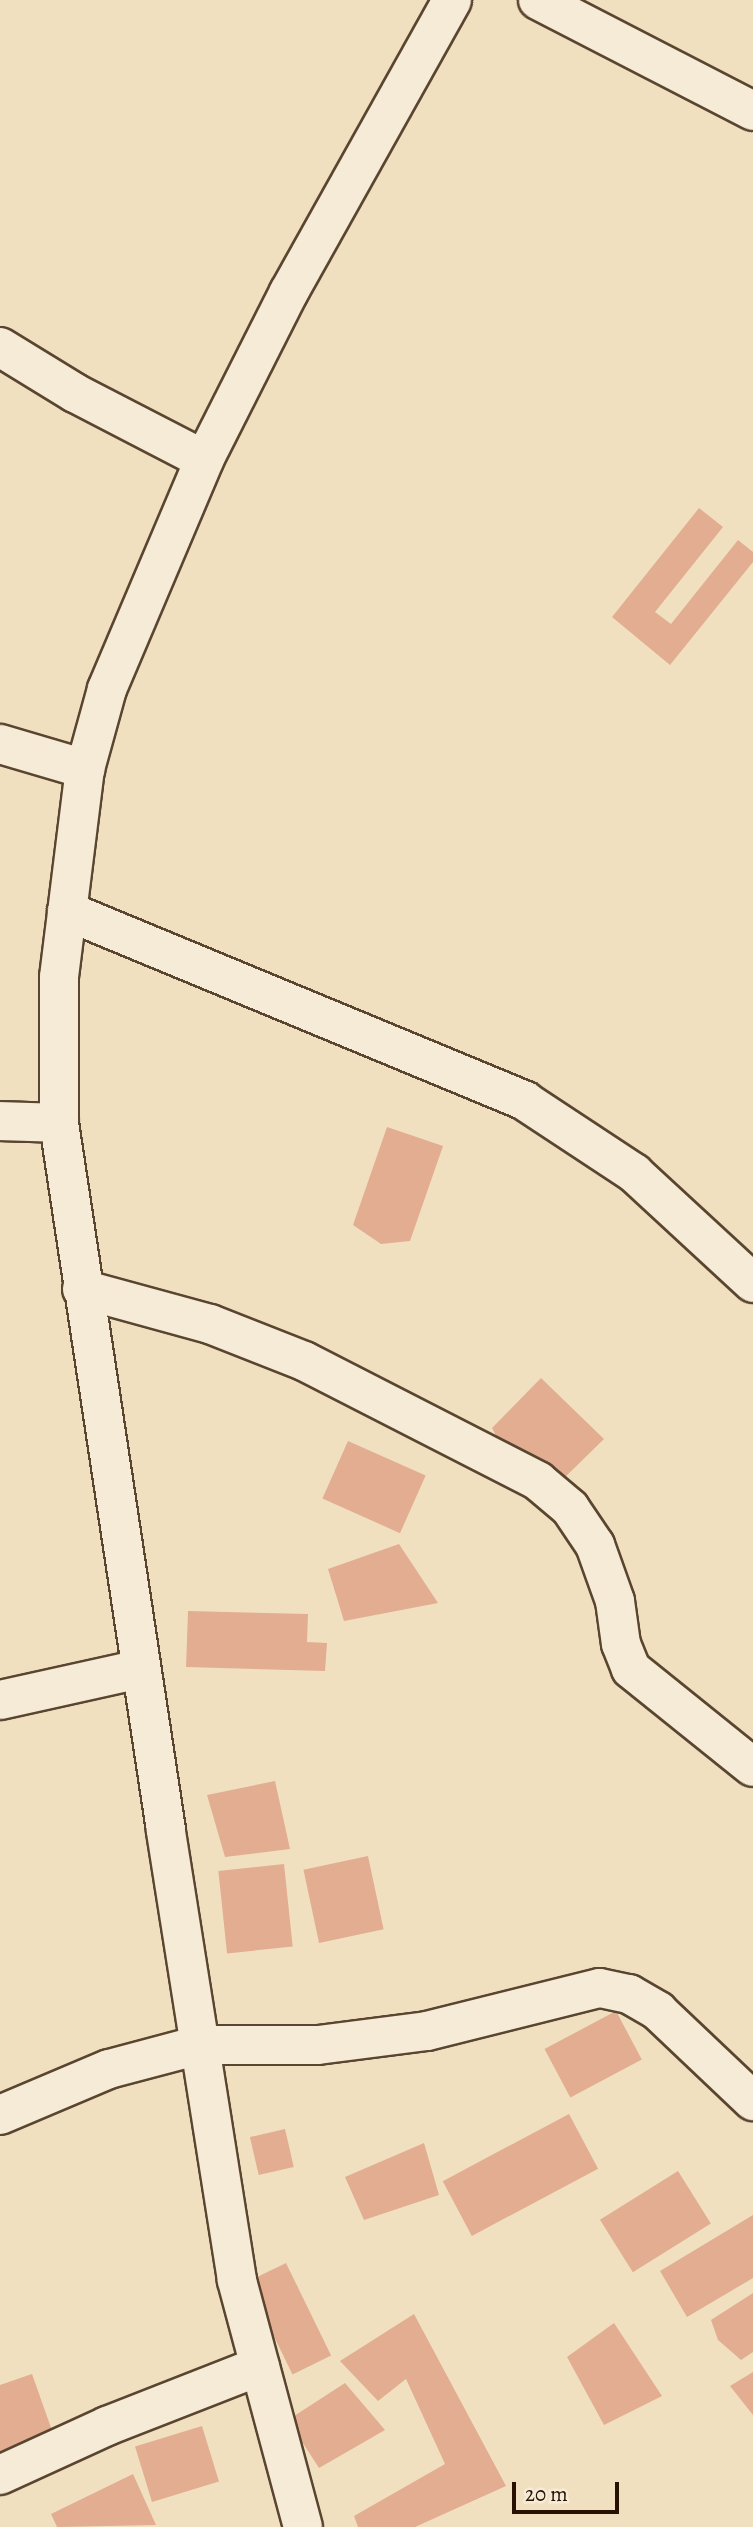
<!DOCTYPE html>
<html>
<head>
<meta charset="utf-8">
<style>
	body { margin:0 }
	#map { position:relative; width:753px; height:2527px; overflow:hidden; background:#f0e0c0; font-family:Alegreya,serif }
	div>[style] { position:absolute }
	.building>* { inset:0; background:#e2ad90; transform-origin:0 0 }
	.roads { filter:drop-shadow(2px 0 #5a4530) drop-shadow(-2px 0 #5a4530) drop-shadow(0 2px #5a4530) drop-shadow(0 -2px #5a4530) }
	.minor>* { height:38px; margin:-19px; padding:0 19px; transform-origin:19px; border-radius:19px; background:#f5ebd6 }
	span { translate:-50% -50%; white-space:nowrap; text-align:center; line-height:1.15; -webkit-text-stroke:5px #f5ebd6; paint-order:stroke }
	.scale { position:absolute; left:512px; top:2482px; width:107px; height:32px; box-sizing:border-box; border:4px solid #281100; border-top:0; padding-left:9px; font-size:21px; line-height:24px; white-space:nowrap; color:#281100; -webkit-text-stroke:5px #f5ebd6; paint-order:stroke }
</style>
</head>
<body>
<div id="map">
	<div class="building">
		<div style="clip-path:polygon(699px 508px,723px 527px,655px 612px,671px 624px,738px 540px,753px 552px,753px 562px,670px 665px,612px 617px)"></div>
		<div style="clip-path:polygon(387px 1127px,443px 1146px,410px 1241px,381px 1244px,353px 1225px)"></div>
		<div style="clip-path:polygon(541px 1378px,604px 1439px,558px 1484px,514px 1469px,492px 1428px)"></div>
		<div style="left:348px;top:1441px;width:85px;height:63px;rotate:24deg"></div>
		<div style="clip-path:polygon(399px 1544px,438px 1603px,344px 1621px,328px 1569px)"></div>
		<div style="clip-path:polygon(188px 1611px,308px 1614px,307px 1642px,327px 1643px,325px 1671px,186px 1667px)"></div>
		<div style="clip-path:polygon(275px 1781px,290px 1849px,225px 1857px,207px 1795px)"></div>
		<div style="left:368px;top:1856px;width:75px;height:66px;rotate:78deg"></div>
		<div style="left:284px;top:1864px;width:83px;height:66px;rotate:84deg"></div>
		<div style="left:616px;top:2011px;width:55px;height:81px;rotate:62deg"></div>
		<div style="left:569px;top:2114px;width:62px;height:143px;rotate:62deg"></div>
		<div style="left:285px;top:2129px;width:39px;height:36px;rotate:77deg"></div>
		<div style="clip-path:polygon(424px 2143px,439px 2195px,364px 2220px,345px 2177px)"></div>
		<div style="left:678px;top:2171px;width:62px;height:92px;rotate:58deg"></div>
		<div style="clip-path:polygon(753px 2215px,753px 2278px,687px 2317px,660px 2271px)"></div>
		<div style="left:286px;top:2263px;width:103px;height:43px;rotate:64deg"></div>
		<div style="clip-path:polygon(753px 2293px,753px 2352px,741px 2360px,718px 2340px,711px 2320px)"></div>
		<div style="clip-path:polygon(414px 2314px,506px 2486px,415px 2527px,358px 2527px,354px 2516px,445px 2464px,406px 2379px,378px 2401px,340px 2361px)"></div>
		<div style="clip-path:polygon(614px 2323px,662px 2396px,604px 2425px,567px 2357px)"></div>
		<div style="clip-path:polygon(753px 2372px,753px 2415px,730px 2386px)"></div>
		<div style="clip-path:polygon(32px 2374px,55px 2439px,0 2458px,0 2385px)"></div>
		<div style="clip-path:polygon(345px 2383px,385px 2430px,319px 2468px,288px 2420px)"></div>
		<div style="left:202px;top:2426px;width:58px;height:70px;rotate:73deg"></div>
		<div style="clip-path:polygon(133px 2474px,156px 2525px,57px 2527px,51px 2514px)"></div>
	</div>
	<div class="roads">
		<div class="minor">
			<div style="left:538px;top:0;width:242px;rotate:27.3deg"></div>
			<div style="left:0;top:347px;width:88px;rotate:31.5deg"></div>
			<div style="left:75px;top:393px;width:145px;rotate:27.4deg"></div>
			<div style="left:0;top:744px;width:89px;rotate:16.4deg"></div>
			<div style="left:67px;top:911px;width:496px;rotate:22.5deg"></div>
			<div style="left:525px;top:1101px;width:131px;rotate:33.4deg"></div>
			<div style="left:634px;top:1173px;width:162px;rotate:42.7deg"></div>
			<div style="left:0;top:1121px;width:59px;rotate:1.9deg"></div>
			<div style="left:82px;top:1289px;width:133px;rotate:15.3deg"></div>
			<div style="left:210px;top:1324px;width:101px;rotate:21.5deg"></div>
			<div style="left:304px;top:1361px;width:263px;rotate:27.1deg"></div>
			<div style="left:538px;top:1481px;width:42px;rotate:40.2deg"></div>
			<div style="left:570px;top:1508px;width:45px;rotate:56deg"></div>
			<div style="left:595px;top:1545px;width:59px;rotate:70.3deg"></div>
			<div style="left:615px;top:1601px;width:43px;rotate:82.1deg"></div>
			<div style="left:621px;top:1644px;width:27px;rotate:68deg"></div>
			<div style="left:631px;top:1669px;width:156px;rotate:38.8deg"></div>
			<div style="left:0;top:1700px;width:143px;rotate:-12.5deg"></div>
			<div style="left:0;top:2115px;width:118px;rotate:-22.9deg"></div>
			<div style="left:109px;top:2069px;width:94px;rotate:-14.8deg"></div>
			<div style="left:200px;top:2045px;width:118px"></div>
			<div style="left:318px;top:2045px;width:110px;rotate:-7.3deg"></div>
			<div style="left:427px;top:2031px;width:178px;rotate:-14deg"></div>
			<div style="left:600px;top:1988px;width:30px;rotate:12deg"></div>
			<div style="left:629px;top:1994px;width:34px;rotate:30deg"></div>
			<div style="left:658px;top:2011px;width:131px;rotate:43.5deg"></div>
			<div style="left:0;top:2475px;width:118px;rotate:-24.6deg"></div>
			<div style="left:107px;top:2426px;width:164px;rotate:-21.4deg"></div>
			<div style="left:303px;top:2527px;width:256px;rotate:-105deg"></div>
			<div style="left:237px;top:2280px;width:456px;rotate:-99deg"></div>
			<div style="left:166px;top:1830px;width:715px;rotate:-98.61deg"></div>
			<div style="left:59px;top:1123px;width:146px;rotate:-90deg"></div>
			<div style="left:59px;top:977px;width:210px;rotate:-82.9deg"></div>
			<div style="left:85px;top:769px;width:83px;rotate:-74.6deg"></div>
			<div style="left:107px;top:689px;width:249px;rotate:-67deg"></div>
			<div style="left:204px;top:460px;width:188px;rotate:-63.2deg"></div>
			<div style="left:289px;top:292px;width:334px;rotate:-60.8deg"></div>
		</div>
	</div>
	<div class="scale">20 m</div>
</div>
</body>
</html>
